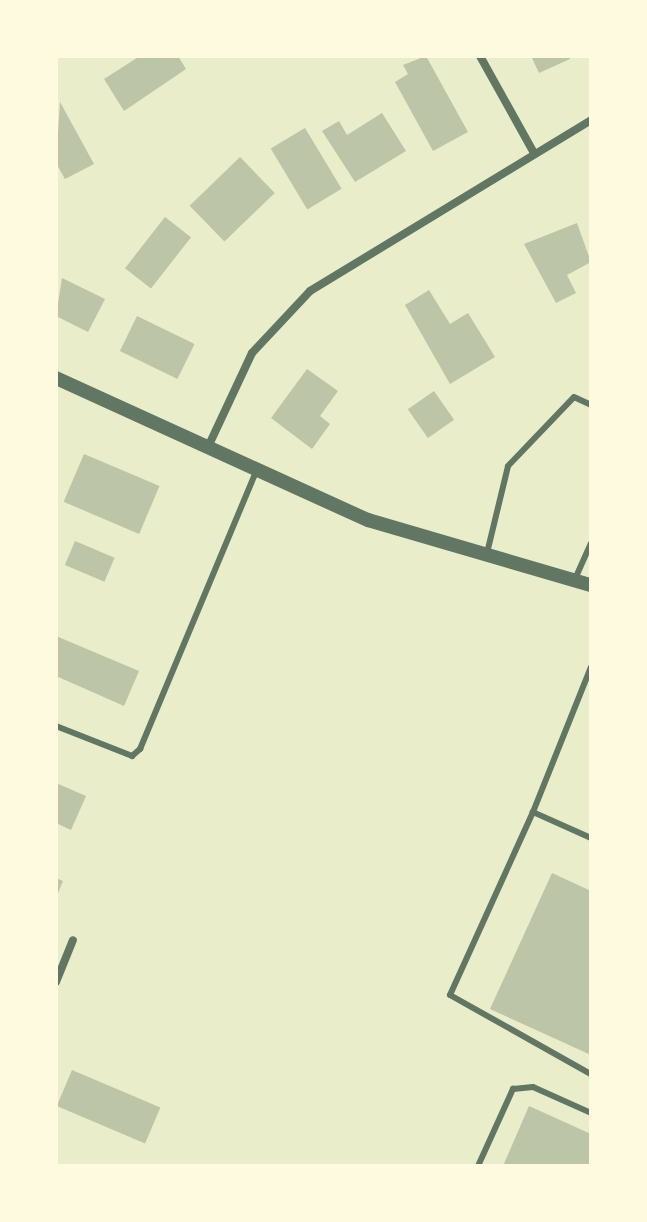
<!DOCTYPE html>
<html>
<head>
<meta charset="utf-8">
<style>
	body { margin:0 }
	#map { position:relative; width:647px; height:1222px; overflow:hidden; background:#e9edc9; font-family:"Space Grotesk",sans-serif }
	div>[style] { position:absolute }
	.building>* { inset:0; background:#bcc5a7; transform-origin:0 0 }
	.service>* { height:6px; margin:-3px; padding:0 3px; transform-origin:3px; border-radius:3px; background:#617663 }
	.minor>* { height:8px; margin:-4px; padding:0 4px; transform-origin:4px; border-radius:4px; background:#617663 }
	.tertiary>* { height:14px; margin:-7px; padding:0 7px; transform-origin:7px; border-radius:7px; background:#617663 }
	span { translate:-50% -50%; white-space:nowrap; text-align:center; line-height:1.15; -webkit-text-stroke:6px #fefae0; paint-order:stroke }
	.frame { position:absolute; inset:0; border:58px solid #fefae0; pointer-events:none }
</style>
</head>
<body>
<div id="map">
	<div class="building">
		<div style="clip-path:polygon(140px 56px,178px 56px,186px 69px,124px 111px,104px 79px)"></div>
		<div style="clip-path:polygon(426px 56px,468px 132px,433px 151px,395px 82px,408px 74px,403px 65px)"></div>
		<div style="clip-path:polygon(531px 56px,569px 56px,570px 59px,539px 73px)"></div>
		<div style="clip-path:polygon(60px 102px,94px 164px,65px 179px,56px 163px)"></div>
		<div style="clip-path:polygon(382px 113px,406px 151px,355px 182px,322px 131px,339px 121px,347px 135px)"></div>
		<div style="left:305px;top:128px;width:71px;height:40px;rotate:59deg"></div>
		<div style="left:240px;top:157px;width:50px;height:70px;rotate:46deg"></div>
		<div style="left:165px;top:217px;width:33px;height:65px;rotate:38deg"></div>
		<div style="clip-path:polygon(577px 223px,591px 262px,567px 275px,576px 293px,556px 303px,524px 244px)"></div>
		<div style="clip-path:polygon(62px 278px,105px 299px,88px 332px,56px 316px)"></div>
		<div style="clip-path:polygon(429px 290px,450px 324px,468px 313px,495px 357px,450px 384px,405px 305px)"></div>
		<div style="left:137px;top:316px;width:64px;height:39px;rotate:26deg"></div>
		<div style="clip-path:polygon(307px 369px,338px 391px,320px 416px,330px 424px,312px 449px,271px 418px)"></div>
		<div style="left:434px;top:391px;width:35px;height:32px;rotate:55deg"></div>
		<div style="left:84px;top:454px;width:82px;height:52px;rotate:23deg"></div>
		<div style="left:75px;top:541px;width:43px;height:26px;rotate:23deg"></div>
		<div style="clip-path:polygon(56px 636px,139px 671px,124px 706px,56px 676px)"></div>
		<div style="clip-path:polygon(56px 783px,86px 796px,71px 830px,56px 823px)"></div>
		<div style="clip-path:polygon(552px 873px,591px 891px,591px 1055px,490px 1009px)"></div>
		<div style="clip-path:polygon(56px 878px,63px 881px,56px 898px)"></div>
		<div style="left:72px;top:1070px;width:96px;height:39px;rotate:23deg"></div>
		<div style="clip-path:polygon(529px 1106px,591px 1134px,589px 1166px,503px 1166px)"></div>
	</div>
	<div class="service">
		<div style="left:487px;top:553px;width:89px;rotate:-76.4deg"></div>
		<div style="left:508px;top:466px;width:95px;rotate:-46.3deg"></div>
		<div style="left:574px;top:397px;width:19px;rotate:25deg"></div>
		<div style="left:575px;top:579px;width:39px;rotate:-66deg"></div>
		<div style="left:56px;top:726px;width:82px;rotate:21.5deg"></div>
		<div style="left:132px;top:756px;width:11px;rotate:-41deg"></div>
		<div style="left:140px;top:749px;width:303px;rotate:-67.3deg"></div>
		<div style="left:533px;top:812px;width:156px;rotate:-68.2deg"></div>
		<div style="left:591px;top:838px;width:64px;rotate:-155.9deg"></div>
		<div style="left:533px;top:812px;width:201px;rotate:114.4deg"></div>
		<div style="left:450px;top:995px;width:162px;rotate:29.3deg"></div>
		<div style="left:478px;top:1166px;width:85px;rotate:-65.6deg"></div>
		<div style="left:513px;top:1089px;width:20px;rotate:-6deg"></div>
		<div style="left:533px;top:1087px;width:64px;rotate:24.1deg"></div>
	</div>
	<div class="minor">
		<div style="left:480px;top:56px;width:111px;rotate:60.9deg"></div>
		<div style="left:208px;top:447px;width:104px;rotate:-64.9deg"></div>
		<div style="left:252px;top:353px;width:85px;rotate:-46.9deg"></div>
		<div style="left:310px;top:291px;width:329px;rotate:-31.3deg"></div>
		<div style="left:56px;top:982px;width:45px;rotate:-68deg"></div>
	</div>
	<div class="tertiary">
		<div style="left:56px;top:378px;width:343px;rotate:24.5deg"></div>
		<div style="left:368px;top:520px;width:232px;rotate:16.3deg"></div>
	</div>
	<div class="frame"></div>
</div>
</body>
</html>
